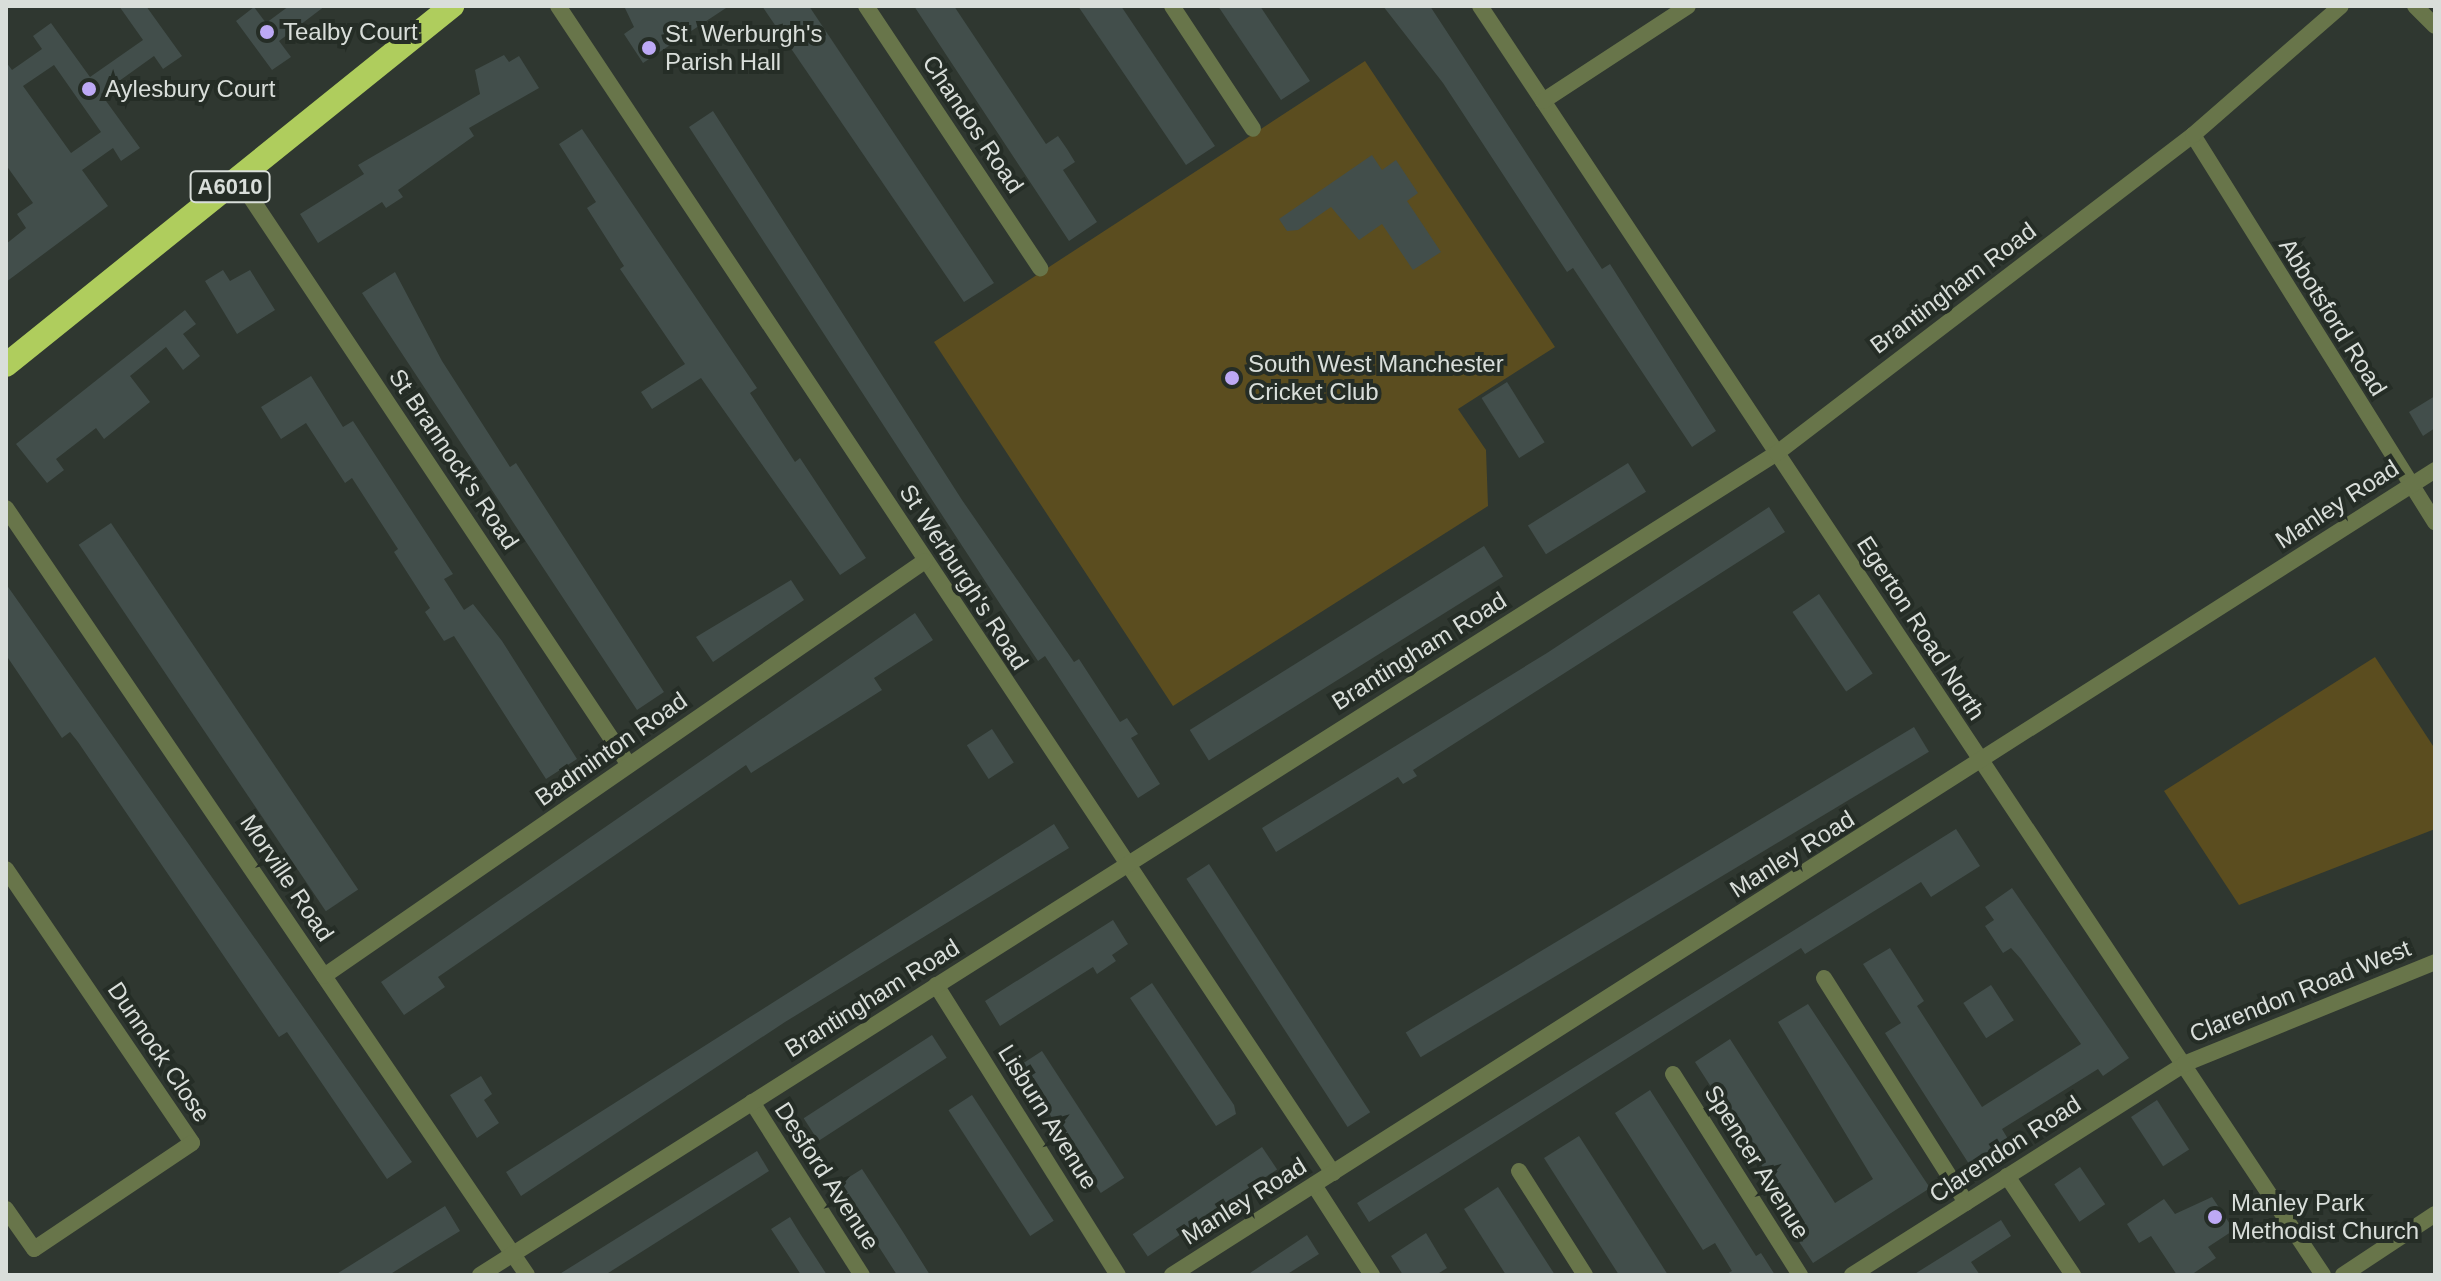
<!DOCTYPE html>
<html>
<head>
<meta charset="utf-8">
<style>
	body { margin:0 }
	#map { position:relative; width:2441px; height:1281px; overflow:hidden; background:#2f3730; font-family:Helvetica,sans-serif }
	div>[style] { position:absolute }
	.green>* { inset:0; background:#5b4d1f }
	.building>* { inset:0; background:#424e4b; transform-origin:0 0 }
	.street>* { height:16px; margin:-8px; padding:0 8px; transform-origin:8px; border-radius:8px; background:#68754a }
	.highway>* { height:24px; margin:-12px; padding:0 12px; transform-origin:12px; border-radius:12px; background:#afcd5d }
	.dots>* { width:22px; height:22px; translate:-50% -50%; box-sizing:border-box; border:4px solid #252d26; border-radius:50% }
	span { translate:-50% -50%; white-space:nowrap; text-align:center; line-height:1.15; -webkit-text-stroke:8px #252d26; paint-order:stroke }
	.shield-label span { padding:2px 6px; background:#252d26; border:2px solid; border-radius:6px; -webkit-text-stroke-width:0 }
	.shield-label { font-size:22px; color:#d9deda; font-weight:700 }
	.poi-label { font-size:24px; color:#d9deda }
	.left { translate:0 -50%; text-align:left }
	.street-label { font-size:24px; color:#d9deda }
	.frame { position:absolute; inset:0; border:8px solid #d9deda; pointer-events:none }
</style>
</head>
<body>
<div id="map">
	<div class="green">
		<div style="clip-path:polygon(1365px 61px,1555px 347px,1458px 409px,1486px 450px,1488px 506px,1173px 706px,934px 342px)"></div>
		<div style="clip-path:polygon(2375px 657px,2435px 749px,2435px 829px,2239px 905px,2164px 791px)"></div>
	</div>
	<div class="building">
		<div style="clip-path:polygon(evenodd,119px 6px,146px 6px,182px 56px,163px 69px,154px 56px,101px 94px,140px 148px,121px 161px,113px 148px,82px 170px,108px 206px,6px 282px,6px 244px,26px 228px,17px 214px,33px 203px,6px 165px,6px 62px,12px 70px,42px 49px,33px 36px,51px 23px,90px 77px,143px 40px,119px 6px,54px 65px,101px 132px,71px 153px,23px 86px,54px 65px)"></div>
		<div style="clip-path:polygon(289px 6px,325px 6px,279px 41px,291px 57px,272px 70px,236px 21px,254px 7px,266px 23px)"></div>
		<div style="clip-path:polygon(624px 6px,729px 6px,643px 63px,624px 34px,634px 27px)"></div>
		<div style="clip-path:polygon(762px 6px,809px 6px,994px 283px,964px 302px)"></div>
		<div style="clip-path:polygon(914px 6px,954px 6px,1046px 144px,1058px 136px,1067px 149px,1075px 162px,1063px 170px,1097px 222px,1069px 241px)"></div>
		<div style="clip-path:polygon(1078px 6px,1121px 6px,1215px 146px,1186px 165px)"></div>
		<div style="clip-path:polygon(1218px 6px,1260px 6px,1310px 81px,1281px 100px)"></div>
		<div style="clip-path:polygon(1383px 6px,1430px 6px,1602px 269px,1610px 264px,1716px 431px,1692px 447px,1573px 268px,1567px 272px,1443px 83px)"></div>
		<div style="clip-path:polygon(504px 55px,509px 62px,519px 56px,539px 88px,469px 128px,474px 136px,398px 190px,403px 197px,386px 208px,382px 202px,318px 243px,300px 214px,364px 174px,358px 165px,480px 94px,475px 70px)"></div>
		<div style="clip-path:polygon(713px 111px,962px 500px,1074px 662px,1079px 659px,1120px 722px,1127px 718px,1138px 734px,1131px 738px,1160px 784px,1138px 798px,1045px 656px,1038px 661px,1002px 607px,689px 127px)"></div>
		<div style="clip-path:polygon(582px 129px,757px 388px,750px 393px,795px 462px,800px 458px,866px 558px,840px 575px,701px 378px,652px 409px,641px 392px,685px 364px,620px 269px,624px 266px,587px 208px,596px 202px,559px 144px)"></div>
		<div style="clip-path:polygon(1372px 155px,1382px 170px,1396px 160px,1418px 193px,1407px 201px,1441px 252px,1413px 270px,1382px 224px,1359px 240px,1331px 207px,1298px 230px,1287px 231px,1279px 219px)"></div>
		<div style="clip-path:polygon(223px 270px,230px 281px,250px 270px,275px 310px,237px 334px,205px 281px)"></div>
		<div style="clip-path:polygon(395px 272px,442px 361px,510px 467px,516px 463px,664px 692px,637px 710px,362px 293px)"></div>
		<div style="clip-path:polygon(185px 310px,196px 324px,183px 334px,200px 356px,183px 370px,166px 347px,130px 376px,150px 402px,104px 439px,96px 428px,56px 459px,64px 470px,47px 483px,16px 444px)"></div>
		<div style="clip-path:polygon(311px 376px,343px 427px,353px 421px,453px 574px,444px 579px,464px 610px,473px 604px,502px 641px,577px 759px,546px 779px,454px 636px,444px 641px,425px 612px,430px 608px,394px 552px,398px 549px,352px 478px,345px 483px,306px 423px,281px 439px,261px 407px)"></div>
		<div style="left:1507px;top:382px;width:71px;height:30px;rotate:58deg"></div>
		<div style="clip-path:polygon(2435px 396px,2435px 428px,2423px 436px,2409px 412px)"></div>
		<div style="left:1628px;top:463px;width:34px;height:118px;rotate:58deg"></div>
		<div style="clip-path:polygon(1769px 507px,1785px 532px,1413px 770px,1417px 776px,1403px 784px,1398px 777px,1276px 852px,1262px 828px,1547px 653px)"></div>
		<div style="left:111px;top:523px;width:442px;height:39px;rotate:56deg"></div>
		<div style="left:1484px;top:546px;width:36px;height:347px;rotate:58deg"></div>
		<div style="clip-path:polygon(791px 580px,804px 600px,713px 662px,696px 637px)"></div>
		<div style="clip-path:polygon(6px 584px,412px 1162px,387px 1179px,287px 1032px,279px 1037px,78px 742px,70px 732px,62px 738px,6px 655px)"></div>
		<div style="left:1819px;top:594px;width:96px;height:32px;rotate:56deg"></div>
		<div style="clip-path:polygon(915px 613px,933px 640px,874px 678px,882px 690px,751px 773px,746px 765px,438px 977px,445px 987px,404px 1015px,381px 982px)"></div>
		<div style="left:1914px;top:727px;width:29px;height:593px;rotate:59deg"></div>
		<div style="left:992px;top:729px;width:40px;height:30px;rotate:57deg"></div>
		<div style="clip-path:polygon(1054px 824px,1069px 848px,785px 1022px,521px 1196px,506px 1172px)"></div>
		<div style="clip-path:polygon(1956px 829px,1980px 866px,1931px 897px,1921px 882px,1805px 954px,1801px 948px,1369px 1222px,1357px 1203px)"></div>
		<div style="left:1209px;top:864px;width:296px;height:27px;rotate:57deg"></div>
		<div style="clip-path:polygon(2012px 888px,2129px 1058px,2103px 1076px,2098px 1069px,2002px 1129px,2008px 1139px,1969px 1164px,1885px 1033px,1901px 1023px,1863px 964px,1890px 948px,1924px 1001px,1917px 1006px,1982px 1107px,2081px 1044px,2021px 959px,2011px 948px,2003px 953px,1985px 926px,1994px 920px,1985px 907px)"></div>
		<div style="clip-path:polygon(1113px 920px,1128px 944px,1112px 955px,1116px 961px,1097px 974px,1093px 967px,1000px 1026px,985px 1001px)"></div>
		<div style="clip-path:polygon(1152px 983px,1234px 1105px,1236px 1114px,1216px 1126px,1130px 998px)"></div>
		<div style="left:1991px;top:985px;width:42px;height:33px;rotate:57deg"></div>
		<div style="clip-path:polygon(1808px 1004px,1930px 1188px,1813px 1263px,1792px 1231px,1800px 1225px,1695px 1062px,1730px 1039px,1835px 1203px,1873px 1179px,1778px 1022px)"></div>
		<div style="left:932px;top:1035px;width:27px;height:153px;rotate:57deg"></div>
		<div style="left:1042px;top:1051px;width:151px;height:28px;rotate:57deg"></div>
		<div style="clip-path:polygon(481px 1076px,492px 1094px,484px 1100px,499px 1123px,477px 1138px,450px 1095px)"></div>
		<div style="clip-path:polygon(1650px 1090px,1756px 1256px,1761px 1253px,1775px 1275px,1725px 1275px,1732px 1271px,1715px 1243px,1703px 1250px,1615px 1113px)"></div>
		<div style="left:972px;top:1095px;width:150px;height:28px;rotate:57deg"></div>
		<div style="left:2157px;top:1100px;width:59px;height:31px;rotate:57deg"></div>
		<div style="clip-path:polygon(1579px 1136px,1606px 1178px,1668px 1275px,1619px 1275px,1544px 1158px)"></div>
		<div style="left:1262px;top:1147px;width:27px;height:156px;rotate:56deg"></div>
		<div style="clip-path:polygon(757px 1151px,769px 1171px,605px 1275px,558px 1275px)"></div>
		<div style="left:2080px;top:1167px;width:45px;height:31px;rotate:56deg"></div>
		<div style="clip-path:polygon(862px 1169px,903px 1232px,930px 1275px,897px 1275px,850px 1202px,838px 1184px)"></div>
		<div style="clip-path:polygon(1498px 1187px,1515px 1213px,1555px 1275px,1506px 1275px,1464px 1209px)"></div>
		<div style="clip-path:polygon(2212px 1197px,2234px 1230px,2208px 1247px,2216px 1258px,2191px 1275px,2177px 1275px,2151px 1236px,2139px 1243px,2127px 1224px,2164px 1199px,2175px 1214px)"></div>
		<div style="clip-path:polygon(445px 1206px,460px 1231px,424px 1253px,389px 1275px,335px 1275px)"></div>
		<div style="clip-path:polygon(790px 1217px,801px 1235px,827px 1275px,801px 1275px,794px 1264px,771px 1229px)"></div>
		<div style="clip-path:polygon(2001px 1220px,2011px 1236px,1971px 1262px,1980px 1275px,1913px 1275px)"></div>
		<div style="clip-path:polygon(1426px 1233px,1447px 1268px,1436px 1275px,1403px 1275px,1391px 1256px)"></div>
		<div style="clip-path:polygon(1307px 1235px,1319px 1254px,1286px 1275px,1247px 1275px)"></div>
	</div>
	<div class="street">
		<div style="left:558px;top:6px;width:1401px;rotate:56.41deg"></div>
		<div style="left:866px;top:6px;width:315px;rotate:56.4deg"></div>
		<div style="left:1172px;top:6px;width:147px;rotate:56.6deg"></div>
		<div style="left:1480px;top:6px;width:1523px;rotate:56.4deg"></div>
		<div style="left:2415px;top:6px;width:28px;rotate:45deg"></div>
		<div style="left:1543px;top:101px;width:173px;rotate:-33.2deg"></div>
		<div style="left:2193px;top:135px;width:457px;rotate:58deg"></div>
		<div style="left:239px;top:180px;width:703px;rotate:56.31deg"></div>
		<div style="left:6px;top:508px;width:927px;rotate:55.81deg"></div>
		<div style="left:6px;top:869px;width:331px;rotate:55.8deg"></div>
		<div style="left:192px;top:1143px;width:190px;rotate:146.1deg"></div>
		<div style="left:34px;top:1249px;width:49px;rotate:-125deg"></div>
		<div style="left:324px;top:976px;width:730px;rotate:-34.63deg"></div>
		<div style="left:1824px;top:978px;width:266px;rotate:57.7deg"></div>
		<div style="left:936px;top:985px;width:342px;rotate:57.9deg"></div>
		<div style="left:1673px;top:1074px;width:238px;rotate:57.7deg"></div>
		<div style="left:752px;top:1102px;width:205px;rotate:57.6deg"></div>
		<div style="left:1519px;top:1171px;width:123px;rotate:57.6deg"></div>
		<div style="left:2007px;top:1176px;width:119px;rotate:56.3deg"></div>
		<div style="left:1314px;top:1185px;width:107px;rotate:57.2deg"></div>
		<div style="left:480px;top:1275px;width:1536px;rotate:-32.37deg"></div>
		<div style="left:1777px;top:453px;width:524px;rotate:-37.4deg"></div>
		<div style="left:2193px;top:135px;width:196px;rotate:-41.1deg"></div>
		<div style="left:1172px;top:1275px;width:1498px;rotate:-32.51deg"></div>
		<div style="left:1852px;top:1275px;width:393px;rotate:-32.4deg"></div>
		<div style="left:2184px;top:1064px;width:271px;rotate:-22.1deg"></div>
		<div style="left:2343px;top:1275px;width:110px;rotate:-33.5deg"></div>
	</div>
	<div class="highway">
		<div style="left:6px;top:365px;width:573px;rotate:-38.83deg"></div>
	</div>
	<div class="dots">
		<div style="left:267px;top:32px;background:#bda9f5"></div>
		<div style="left:649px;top:48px;background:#bda9f5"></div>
		<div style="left:89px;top:89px;background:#bda9f5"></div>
		<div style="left:1232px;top:378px;background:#bda9f5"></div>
		<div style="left:2215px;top:1217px;background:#bda9f5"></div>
	</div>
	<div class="shield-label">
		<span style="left:230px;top:187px">A6010</span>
	</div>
	<div class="poi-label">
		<span class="left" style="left:283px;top:32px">Tealby Court</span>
		<span class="left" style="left:665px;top:48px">St. Werburgh's<br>Parish Hall</span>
		<span class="left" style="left:105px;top:89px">Aylesbury Court</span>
		<span class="left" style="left:1248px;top:378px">South West Manchester<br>Cricket Club</span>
		<span class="left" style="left:2231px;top:1217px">Manley Park<br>Methodist Church</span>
	</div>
	<div class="street-label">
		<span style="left:973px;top:124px;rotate:56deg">Chandos Road</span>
		<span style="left:1953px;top:288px;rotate:-37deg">Brantingham Road</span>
		<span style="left:2333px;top:317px;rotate:58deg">Abbotsford Road</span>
		<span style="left:454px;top:459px;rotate:56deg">St Brannock's Road</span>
		<span style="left:2337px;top:504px;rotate:-33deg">Manley Road</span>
		<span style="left:964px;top:577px;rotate:57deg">St Werburgh's Road</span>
		<span style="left:1921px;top:628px;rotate:57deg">Egerton Road North</span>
		<span style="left:1419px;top:651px;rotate:-32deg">Brantingham Road</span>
		<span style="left:611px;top:749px;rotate:-35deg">Badminton Road</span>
		<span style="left:1792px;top:854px;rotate:-32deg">Manley Road</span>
		<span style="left:287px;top:878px;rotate:56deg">Morville Road</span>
		<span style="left:2300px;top:991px;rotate:-22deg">Clarendon Road West</span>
		<span style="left:872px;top:998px;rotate:-32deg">Brantingham Road</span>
		<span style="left:159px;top:1052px;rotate:56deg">Dunnock Close</span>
		<span style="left:1048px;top:1117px;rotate:58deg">Lisburn Avenue</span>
		<span style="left:2005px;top:1149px;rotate:-33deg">Clarendon Road</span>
		<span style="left:1757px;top:1162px;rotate:58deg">Spencer Avenue</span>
		<span style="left:827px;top:1176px;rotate:57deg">Desford Avenue</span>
		<span style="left:1244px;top:1201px;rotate:-32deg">Manley Road</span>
	</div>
	<div class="frame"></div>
</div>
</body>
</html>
